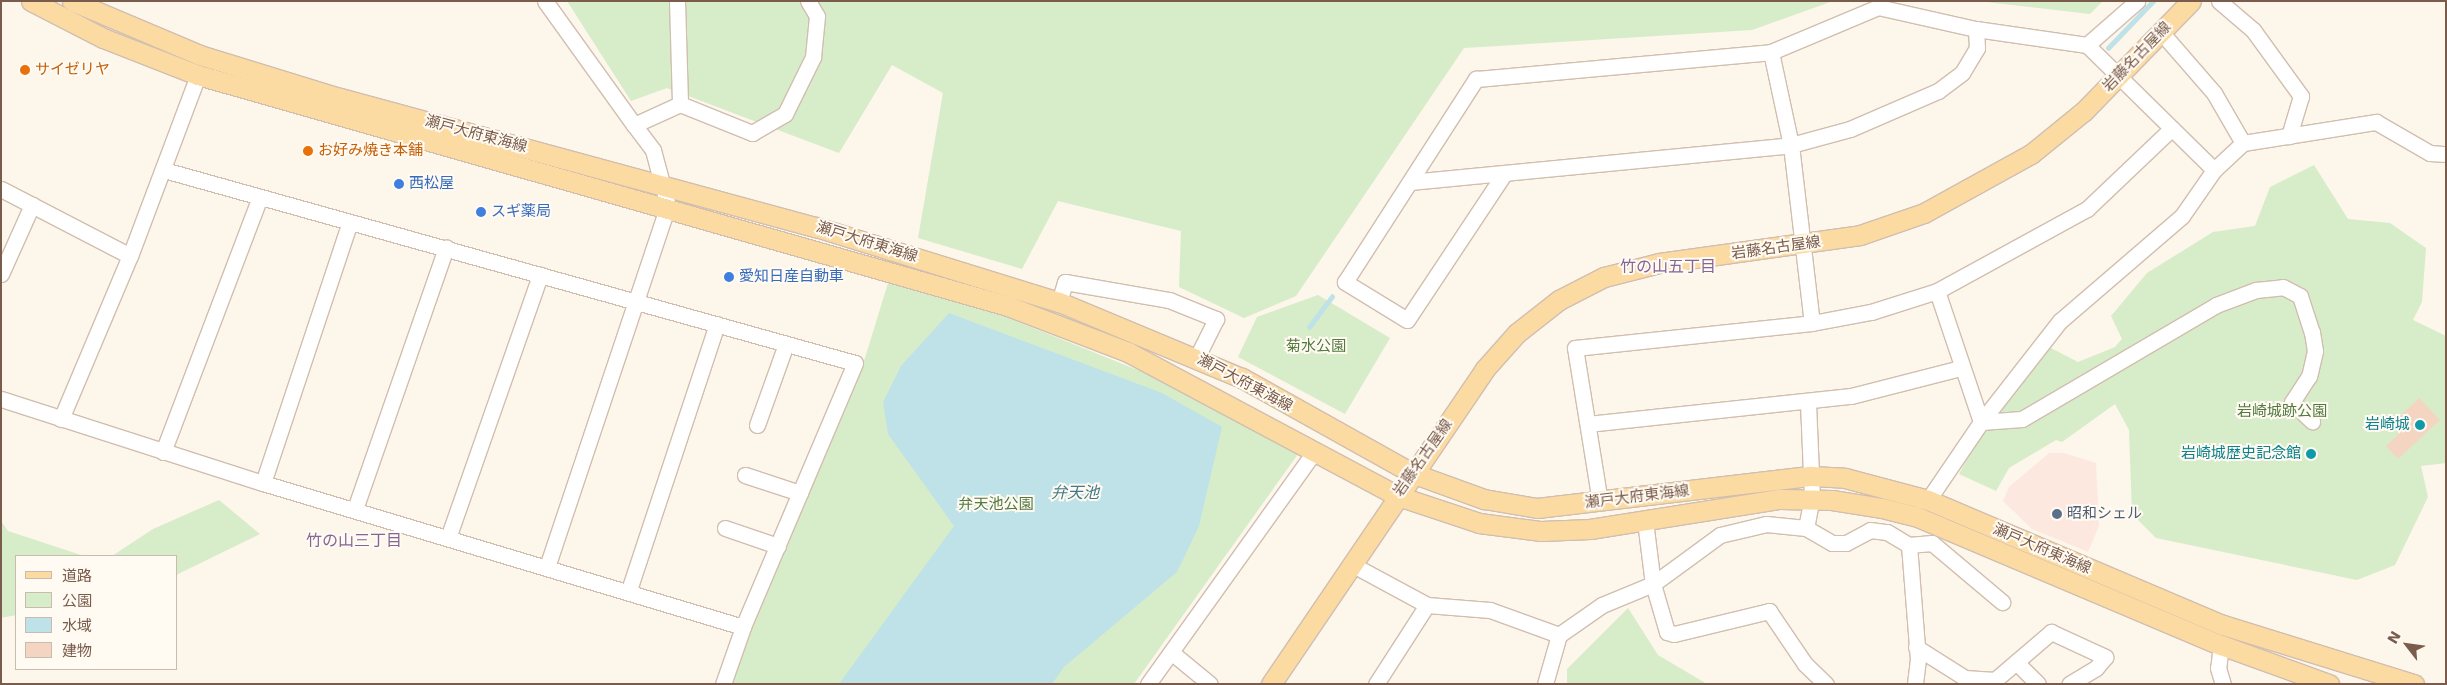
<!DOCTYPE html>
<html>
<head>
<meta charset="utf-8">
<style>
	body { margin:0 }
	#map { position:relative; width:2447px; height:685px; overflow:hidden; background:#fdf6eb; font-family:"DejaVu Sans","Noto Sans JP",sans-serif }
	div>[style] { position:absolute }
	.commercial>* { inset:0; background:#fde8df }
	.green>* { inset:0; background:#d7ecc8 }
	.water>* { inset:0; background:#bee2e8 }
	.stream>* { height:4.5px; margin:-2.25px; padding:0 2.25px; transform-origin:2.25px; border-radius:2.25px; background:#bee2e8 }
	.building>* { inset:0; background:#f4d5c2 }
	.roads { filter:drop-shadow(1px 0 #d1beaf) drop-shadow(-1px 0 #d1beaf) drop-shadow(0 1px #d1beaf) drop-shadow(0 -1px #d1beaf) }
	.minor>* { height:15px; margin:-7.5px; padding:0 7.5px; transform-origin:7.5px; border-radius:7.5px; background:#fff }
	.major>* { height:19px; margin:-9.5px; padding:0 9.5px; transform-origin:9.5px; border-radius:9.5px; background:#fcdba3 }
	.dots>* { width:14px; height:14px; translate:-50% -50%; box-sizing:border-box; border:2px solid #fffaf2; border-radius:50% }
	span { translate:-50% -50%; white-space:nowrap; text-align:center; line-height:1.15; -webkit-text-stroke:4px #fffaf2; paint-order:stroke }
	.street-label { font-size:15px; color:#7a5c4c }
	.food-label { font-size:15px; color:#c56008 }
	.left { translate:0 -50%; text-align:left }
	.shop-label { font-size:15px; color:#366cbe }
	.park-label { font-size:15px; color:#527a41 }
	.culture-label { font-size:15px; color:#0d838f }
	.right { translate:-100% -50%; text-align:right }
	.service-label { font-size:15px; color:#4e5e75 }
	.neighbourhood-label { font-size:16px; color:#856595 }
	.water-label { font-size:16px; color:#427b87; font-style:italic }
	.frame { position:absolute; inset:0; border:2px solid #7a5c4c; pointer-events:none }
	.legend { position:absolute; left:15px; top:555px; width:162px; height:115px; box-sizing:border-box; background:#fffaf2; border:1px solid #cabbb0; margin:0; padding:6px 9px; list-style:none; font-size:15px; color:#7a5c4c }
	.legend li { display:flex; align-items:center; gap:10px; height:25px }
	.legend b { width:25px; border:1px solid #cabbb0 }
	.north { position:absolute; left:2382px; top:620px; width:50px; height:50px; -webkit-text-stroke:4px #fffaf2; paint-order:stroke; rotate:300deg; font-size:14px; font-weight:700; line-height:20px; text-align:center; color:#7a5c4c }
	.north::after { content:''; display:block; margin:auto; width:18px; height:22px; background:#7a5c4c; clip-path:polygon(50% 0,100% 100%,50% 72%,0 100%) }
</style>
</head>
<body>
<div id="map">
	<div class="commercial">
		<div style="clip-path:polygon(2049px 453px,2064px 453px,2096px 463px,2099px 526px,2088px 552px,2032px 529px,2003px 501px,2009px 487px)"></div>
	</div>
	<div class="green">
		<div style="clip-path:polygon(567px 1px,1833px 1px,1752px 30px,1464px 48px,1296px 296px,1244px 318px,1179px 287px,1181px 231px,1058px 201px,1022px 269px,918px 238px,943px 93px,892px 65px,839px 153px,667px 88px,631px 101px)"></div>
		<div style="clip-path:polygon(1977px 1px,2103px 1px,2090px 14px)"></div>
		<div style="clip-path:polygon(2314px 165px,2348px 219px,2390px 223px,2426px 248px,2422px 302px,2413px 320px,2446px 336px,2446px 463px,2421px 466px,2428px 497px,2395px 565px,2357px 580px,2156px 538px,2132px 514px,2129px 430px,2115px 404px,2062px 442px,2056px 440px,2009px 468px,1996px 491px,1959px 474px,1988px 421px,2047px 346px,2078px 362px,2115px 347px,2122px 339px,2111px 316px,2147px 273px,2213px 232px,2255px 226px,2270px 187px)"></div>
		<div style="clip-path:polygon(888px 283px,994px 312px,1170px 383px,1298px 454px,1134px 684px,728px 684px,744px 633px,865px 358px)"></div>
		<div style="clip-path:polygon(1318px 295px,1390px 338px,1345px 414px,1238px 357px,1257px 317px)"></div>
		<div style="clip-path:polygon(219px 500px,260px 534px,176px 575px,176px 556px,112px 556px,153px 529px)"></div>
		<div style="clip-path:polygon(1px 521px,8px 531px,84px 556px,16px 556px,16px 615px,1px 618px)"></div>
		<div style="clip-path:polygon(1628px 608px,1658px 655px,1707px 684px,1567px 684px,1567px 669px)"></div>
	</div>
	<div class="water">
		<div style="clip-path:polygon(949px 313px,1162px 393px,1222px 427px,1199px 526px,1177px 572px,1064px 667px,1052px 684px,839px 684px,954px 526px,888px 434px,883px 402px,901px 366px)"></div>
	</div>
	<div class="stream">
		<div style="left:2108px;top:48px;width:65px;rotate:-46.2deg"></div>
		<div style="left:1309px;top:327px;width:38px;rotate:-53deg"></div>
	</div>
	<div class="building">
		<div style="clip-path:polygon(2419px 398px,2440px 420px,2398px 459px,2386px 446px,2402px 431px,2394px 422px)"></div>
	</div>
	<div class="roads">
		<div class="minor">
			<div style="left:545px;top:1px;width:153px;rotate:54.3deg"></div>
			<div style="left:677px;top:1px;width:103px;rotate:88.3deg"></div>
			<div style="left:2219px;top:1px;width:45px;rotate:40.5deg"></div>
			<div style="left:2253px;top:30px;width:82px;rotate:54deg"></div>
			<div style="left:2301px;top:96px;width:42px;rotate:106.7deg"></div>
			<div style="left:2161px;top:32px;width:81px;rotate:49deg"></div>
			<div style="left:2214px;top:93px;width:58px;rotate:59.9deg"></div>
			<div style="left:2087px;top:45px;width:67px;rotate:-41.3deg"></div>
			<div style="left:1771px;top:52px;width:95px;rotate:77.9deg"></div>
			<div style="left:1791px;top:145px;width:179px;rotate:83.3deg"></div>
			<div style="left:164px;top:170px;width:717px;rotate:15.61deg"></div>
			<div style="left:855px;top:363px;width:287px;rotate:113deg"></div>
			<div style="left:743px;top:627px;width:60px;rotate:109.3deg"></div>
			<div style="left:1504px;top:174px;width:175px;rotate:123.6deg"></div>
			<div style="left:1407px;top:320px;width:73px;rotate:-148.5deg"></div>
			<div style="left:1345px;top:282px;width:242px;rotate:-57.2deg"></div>
			<div style="left:1476px;top:79px;width:296px;rotate:-5.2deg"></div>
			<div style="left:1771px;top:52px;width:116px;rotate:-22.8deg"></div>
			<div style="left:1878px;top:7px;width:100px;rotate:12.7deg"></div>
			<div style="left:1976px;top:29px;width:112px;rotate:8.2deg"></div>
			<div style="left:2087px;top:45px;width:178px;rotate:44.5deg"></div>
			<div style="left:1410px;top:182px;width:383px;rotate:-5.5deg"></div>
			<div style="left:1791px;top:145px;width:61px;rotate:-15.2deg"></div>
			<div style="left:1850px;top:129px;width:96px;rotate:-23.4deg"></div>
			<div style="left:1938px;top:91px;width:30px;rotate:-37deg"></div>
			<div style="left:1962px;top:73px;width:29px;rotate:-59deg"></div>
			<div style="left:1977px;top:48px;width:19px;rotate:-93deg"></div>
			<div style="left:1px;top:189px;width:145px;rotate:27.4deg"></div>
			<div style="left:1px;top:274px;width:76px;rotate:-65.8deg"></div>
			<div style="left:1937px;top:291px;width:138px;rotate:71.4deg"></div>
			<div style="left:1059px;top:302px;width:21px;rotate:-73deg"></div>
			<div style="left:1065px;top:282px;width:106px;rotate:9.8deg"></div>
			<div style="left:1169px;top:300px;width:51px;rotate:22deg"></div>
			<div style="left:1216px;top:319px;width:42px;rotate:116.6deg"></div>
			<div style="left:1px;top:399px;width:275px;rotate:17.8deg"></div>
			<div style="left:263px;top:483px;width:501px;rotate:16.7deg"></div>
			<div style="left:61px;top:419px;width:177px;rotate:-67.1deg"></div>
			<div style="left:130px;top:256px;width:193px;rotate:-69.4deg"></div>
			<div style="left:1981px;top:422px;width:41px;rotate:-4.2deg"></div>
			<div style="left:2022px;top:419px;width:225px;rotate:-30.4deg"></div>
			<div style="left:2216px;top:305px;width:43px;rotate:-20.6deg"></div>
			<div style="left:2256px;top:290px;width:27px;rotate:-6deg"></div>
			<div style="left:2283px;top:287px;width:19px;rotate:28deg"></div>
			<div style="left:2300px;top:296px;width:38px;rotate:72deg"></div>
			<div style="left:2312px;top:332px;width:19px;rotate:81deg"></div>
			<div style="left:2315px;top:351px;width:26px;rotate:103deg"></div>
			<div style="left:2309px;top:376px;width:31px;rotate:123deg"></div>
			<div style="left:2292px;top:402px;width:28px;rotate:44deg"></div>
			<div style="left:1588px;top:424px;width:264px;rotate:-6.1deg"></div>
			<div style="left:1851px;top:396px;width:113px;rotate:-14.4deg"></div>
			<div style="left:757px;top:425px;width:86px;rotate:-70.3deg"></div>
			<div style="left:163px;top:452px;width:273px;rotate:-69.2deg"></div>
			<div style="left:745px;top:475px;width:58px;rotate:18.1deg"></div>
			<div style="left:263px;top:483px;width:275px;rotate:-71.6deg"></div>
			<div style="left:1928px;top:500px;width:94px;rotate:-55.8deg"></div>
			<div style="left:1981px;top:422px;width:128px;rotate:-52deg"></div>
			<div style="left:2060px;top:321px;width:161px;rotate:-40.7deg"></div>
			<div style="left:2182px;top:216px;width:56px;rotate:-55.2deg"></div>
			<div style="left:2214px;top:170px;width:40px;rotate:-43deg"></div>
			<div style="left:2243px;top:143px;width:135px;rotate:-9deg"></div>
			<div style="left:2376px;top:122px;width:62px;rotate:29.9deg"></div>
			<div style="left:2430px;top:153px;width:16px;rotate:4deg"></div>
			<div style="left:1600px;top:502px;width:156px;rotate:-99.2deg"></div>
			<div style="left:1575px;top:348px;width:238px;rotate:-6deg"></div>
			<div style="left:1812px;top:323px;width:60px;rotate:-10.6deg"></div>
			<div style="left:1871px;top:312px;width:69px;rotate:-17.7deg"></div>
			<div style="left:1937px;top:291px;width:171px;rotate:-28.7deg"></div>
			<div style="left:2087px;top:209px;width:116px;rotate:-43.6deg"></div>
			<div style="left:355px;top:509px;width:277px;rotate:-70.8deg"></div>
			<div style="left:1645px;top:521px;width:64px;rotate:82.8deg"></div>
			<div style="left:1653px;top:584px;width:50px;rotate:73.7deg"></div>
			<div style="left:1667px;top:632px;width:7px;rotate:16deg"></div>
			<div style="left:1674px;top:634px;width:98px;rotate:-13.6deg"></div>
			<div style="left:1769px;top:611px;width:64px;rotate:55.8deg"></div>
			<div style="left:1805px;top:664px;width:29px;rotate:44deg"></div>
			<div style="left:725px;top:528px;width:56px;rotate:18.8deg"></div>
			<div style="left:1806px;top:528px;width:30px;rotate:30deg"></div>
			<div style="left:1832px;top:543px;width:14px"></div>
			<div style="left:1846px;top:543px;width:27px;rotate:-28deg"></div>
			<div style="left:1870px;top:530px;width:17px;rotate:7deg"></div>
			<div style="left:1887px;top:532px;width:26px;rotate:31deg"></div>
			<div style="left:1909px;top:545px;width:23px;rotate:-5deg"></div>
			<div style="left:1932px;top:543px;width:92px;rotate:40.1deg"></div>
			<div style="left:448px;top:538px;width:279px;rotate:-70.7deg"></div>
			<div style="left:1909px;top:545px;width:114px;rotate:85.5deg"></div>
			<div style="left:1918px;top:659px;width:25px;rotate:97deg"></div>
			<div style="left:1353px;top:565px;width:84px;rotate:28.4deg"></div>
			<div style="left:1427px;top:605px;width:63px;rotate:4.5deg"></div>
			<div style="left:1490px;top:610px;width:73px;rotate:19.9deg"></div>
			<div style="left:547px;top:567px;width:381px;rotate:-71.5deg"></div>
			<div style="left:668px;top:206px;width:58px;rotate:-105deg"></div>
			<div style="left:653px;top:150px;width:31px;rotate:-127deg"></div>
			<div style="left:634px;top:125px;width:51px;rotate:-24.5deg"></div>
			<div style="left:680px;top:104px;width:78px;rotate:21.9deg"></div>
			<div style="left:752px;top:133px;width:38px;rotate:-30deg"></div>
			<div style="left:785px;top:114px;width:64px;rotate:-63.8deg"></div>
			<div style="left:813px;top:57px;width:41px;rotate:-84.4deg"></div>
			<div style="left:817px;top:16px;width:17px;rotate:-121deg"></div>
			<div style="left:629px;top:590px;width:280px;rotate:-71.7deg"></div>
			<div style="left:2221px;top:645px;width:23px;rotate:97deg"></div>
			<div style="left:2218px;top:668px;width:17px;rotate:73deg"></div>
			<div style="left:1916px;top:647px;width:58px;rotate:32.3deg"></div>
			<div style="left:1965px;top:678px;width:30px;rotate:4deg"></div>
			<div style="left:1995px;top:680px;width:74px;rotate:-40.6deg"></div>
			<div style="left:2051px;top:632px;width:60px;rotate:24.8deg"></div>
			<div style="left:2105px;top:657px;width:14px;rotate:129deg"></div>
			<div style="left:2096px;top:668px;width:31px;rotate:149deg"></div>
			<div style="left:1171px;top:652px;width:50px;rotate:39.4deg"></div>
			<div style="left:2016px;top:662px;width:31px;rotate:45deg"></div>
			<div style="left:1148px;top:684px;width:287px;rotate:-54.4deg"></div>
			<div style="left:1376px;top:684px;width:94px;rotate:-57.2deg"></div>
			<div style="left:1545px;top:684px;width:51px;rotate:-74.1deg"></div>
			<div style="left:1559px;top:635px;width:52px;rotate:-34.9deg"></div>
			<div style="left:1602px;top:605px;width:55px;rotate:-22.4deg"></div>
			<div style="left:1653px;top:584px;width:83px;rotate:-36.2deg"></div>
			<div style="left:1720px;top:535px;width:47px;rotate:-13.4deg"></div>
			<div style="left:1766px;top:524px;width:40px;rotate:5.7deg"></div>
			<div style="left:1806px;top:528px;width:31px;rotate:-79deg"></div>
			<div style="left:1812px;top:498px;width:97px;rotate:-92.4deg"></div>
		</div>
		<div class="major">
			<div style="left:31px;top:1px;width:81px;rotate:27.2deg"></div>
			<div style="left:103px;top:38px;width:102px;rotate:21.3deg"></div>
			<div style="left:198px;top:75px;width:842px;rotate:15.92deg"></div>
			<div style="left:1008px;top:306px;width:129px;rotate:21deg"></div>
			<div style="left:1128px;top:352px;width:306px;rotate:28.1deg"></div>
			<div style="left:1398px;top:496px;width:85px;rotate:18.4deg"></div>
			<div style="left:1479px;top:523px;width:63px;rotate:7.4deg"></div>
			<div style="left:1541px;top:531px;width:49px;rotate:-2.3deg"></div>
			<div style="left:1590px;top:529px;width:192px;rotate:-9deg"></div>
			<div style="left:1780px;top:499px;width:52px;rotate:1.1deg"></div>
			<div style="left:1832px;top:500px;width:51px;rotate:9.1deg"></div>
			<div style="left:1882px;top:508px;width:34px;rotate:14deg"></div>
			<div style="left:1915px;top:516px;width:332px;rotate:22.9deg"></div>
			<div style="left:2221px;top:645px;width:115px;rotate:19.9deg"></div>
			<div style="left:72px;top:1px;width:139px;rotate:22.9deg"></div>
			<div style="left:200px;top:55px;width:146px;rotate:17.1deg"></div>
			<div style="left:340px;top:98px;width:493px;rotate:15.2deg"></div>
			<div style="left:816px;top:227px;width:254px;rotate:17.2deg"></div>
			<div style="left:1059px;top:302px;width:198px;rotate:22.6deg"></div>
			<div style="left:1242px;top:378px;width:195px;rotate:29.2deg"></div>
			<div style="left:1412px;top:473px;width:77px;rotate:19.9deg"></div>
			<div style="left:1484px;top:499px;width:54px;rotate:9.6deg"></div>
			<div style="left:1537px;top:508px;width:276px;rotate:-6.7deg"></div>
			<div style="left:1811px;top:476px;width:34px;rotate:3deg"></div>
			<div style="left:1845px;top:478px;width:86px;rotate:14.8deg"></div>
			<div style="left:1928px;top:500px;width:320px;rotate:23deg"></div>
			<div style="left:2223px;top:625px;width:200px;rotate:17.2deg"></div>
			<div style="left:1271px;top:684px;width:379px;rotate:-55.8deg"></div>
			<div style="left:1484px;top:370px;width:50px;rotate:-48.3deg"></div>
			<div style="left:1517px;top:333px;width:53px;rotate:-38.2deg"></div>
			<div style="left:1559px;top:300px;width:51px;rotate:-27.1deg"></div>
			<div style="left:1604px;top:277px;width:57px;rotate:-14.3deg"></div>
			<div style="left:1659px;top:263px;width:203px;rotate:-7.9deg"></div>
			<div style="left:1860px;top:235px;width:68px;rotate:-19deg"></div>
			<div style="left:1924px;top:213px;width:122px;rotate:-28.9deg"></div>
			<div style="left:2031px;top:154px;width:68px;rotate:-39.1deg"></div>
			<div style="left:2084px;top:111px;width:153px;rotate:-45.8deg"></div>
		</div>
	</div>
	<div class="dots">
		<div style="left:25px;top:70px;background:#e8710a"></div>
		<div style="left:308px;top:151px;background:#e8710a"></div>
		<div style="left:399px;top:184px;background:#3f7fe0"></div>
		<div style="left:481px;top:212px;background:#3f7fe0"></div>
		<div style="left:729px;top:277px;background:#3f7fe0"></div>
		<div style="left:2420px;top:425px;background:#0f9aa8"></div>
		<div style="left:2311px;top:454px;background:#0f9aa8"></div>
		<div style="left:2057px;top:514px;background:#5c6f8a"></div>
	</div>
	<div class="street-label">
		<span style="left:2137px;top:57px;rotate:-46deg">岩藤名古屋線</span>
		<span style="left:476px;top:134px;rotate:15deg">瀬戸大府東海線</span>
		<span style="left:867px;top:242px;rotate:17deg">瀬戸大府東海線</span>
		<span style="left:1776px;top:248px;rotate:-8deg">岩藤名古屋線</span>
		<span style="left:1245px;top:383px;rotate:28deg">瀬戸大府東海線</span>
		<span style="left:1423px;top:458px;rotate:-55deg">岩藤名古屋線</span>
		<span style="left:1637px;top:497px;rotate:-7deg">瀬戸大府東海線</span>
		<span style="left:2042px;top:549px;rotate:23deg">瀬戸大府東海線</span>
	</div>
	<div class="food-label">
		<span class="left" style="left:35px;top:70px">サイゼリヤ</span>
		<span class="left" style="left:318px;top:151px">お好み焼き本舗</span>
	</div>
	<div class="shop-label">
		<span class="left" style="left:409px;top:184px">西松屋</span>
		<span class="left" style="left:491px;top:212px">スギ薬局</span>
		<span class="left" style="left:739px;top:277px">愛知日産自動車</span>
	</div>
	<div class="park-label">
		<span style="left:1316px;top:347px">菊水公園</span>
		<span style="left:2282px;top:412px">岩崎城跡公園</span>
		<span style="left:996px;top:505px">弁天池公園</span>
	</div>
	<div class="culture-label">
		<span class="right" style="left:2410px;top:425px">岩崎城</span>
		<span class="right" style="left:2301px;top:454px">岩崎城歴史記念館</span>
	</div>
	<div class="service-label">
		<span class="left" style="left:2067px;top:514px">昭和シェル</span>
	</div>
	<div class="neighbourhood-label">
		<span style="left:1668px;top:267px">竹の山五丁目</span>
		<span style="left:354px;top:541px">竹の山三丁目</span>
	</div>
	<div class="water-label">
		<span style="left:1075px;top:493px">弁天池</span>
	</div>
	<div class="frame"></div>
	<ul class="legend">
	<li><b style="height:6px;background:#fcdba3"></b>道路</li>
	<li><b style="height:14px;background:#d7ecc8"></b>公園</li>
	<li><b style="height:14px;background:#bee2e8"></b>水域</li>
	<li><b style="height:14px;background:#f4d5c2"></b>建物</li>
	</ul>
	<div class="north">N</div>
</div>
</body>
</html>
